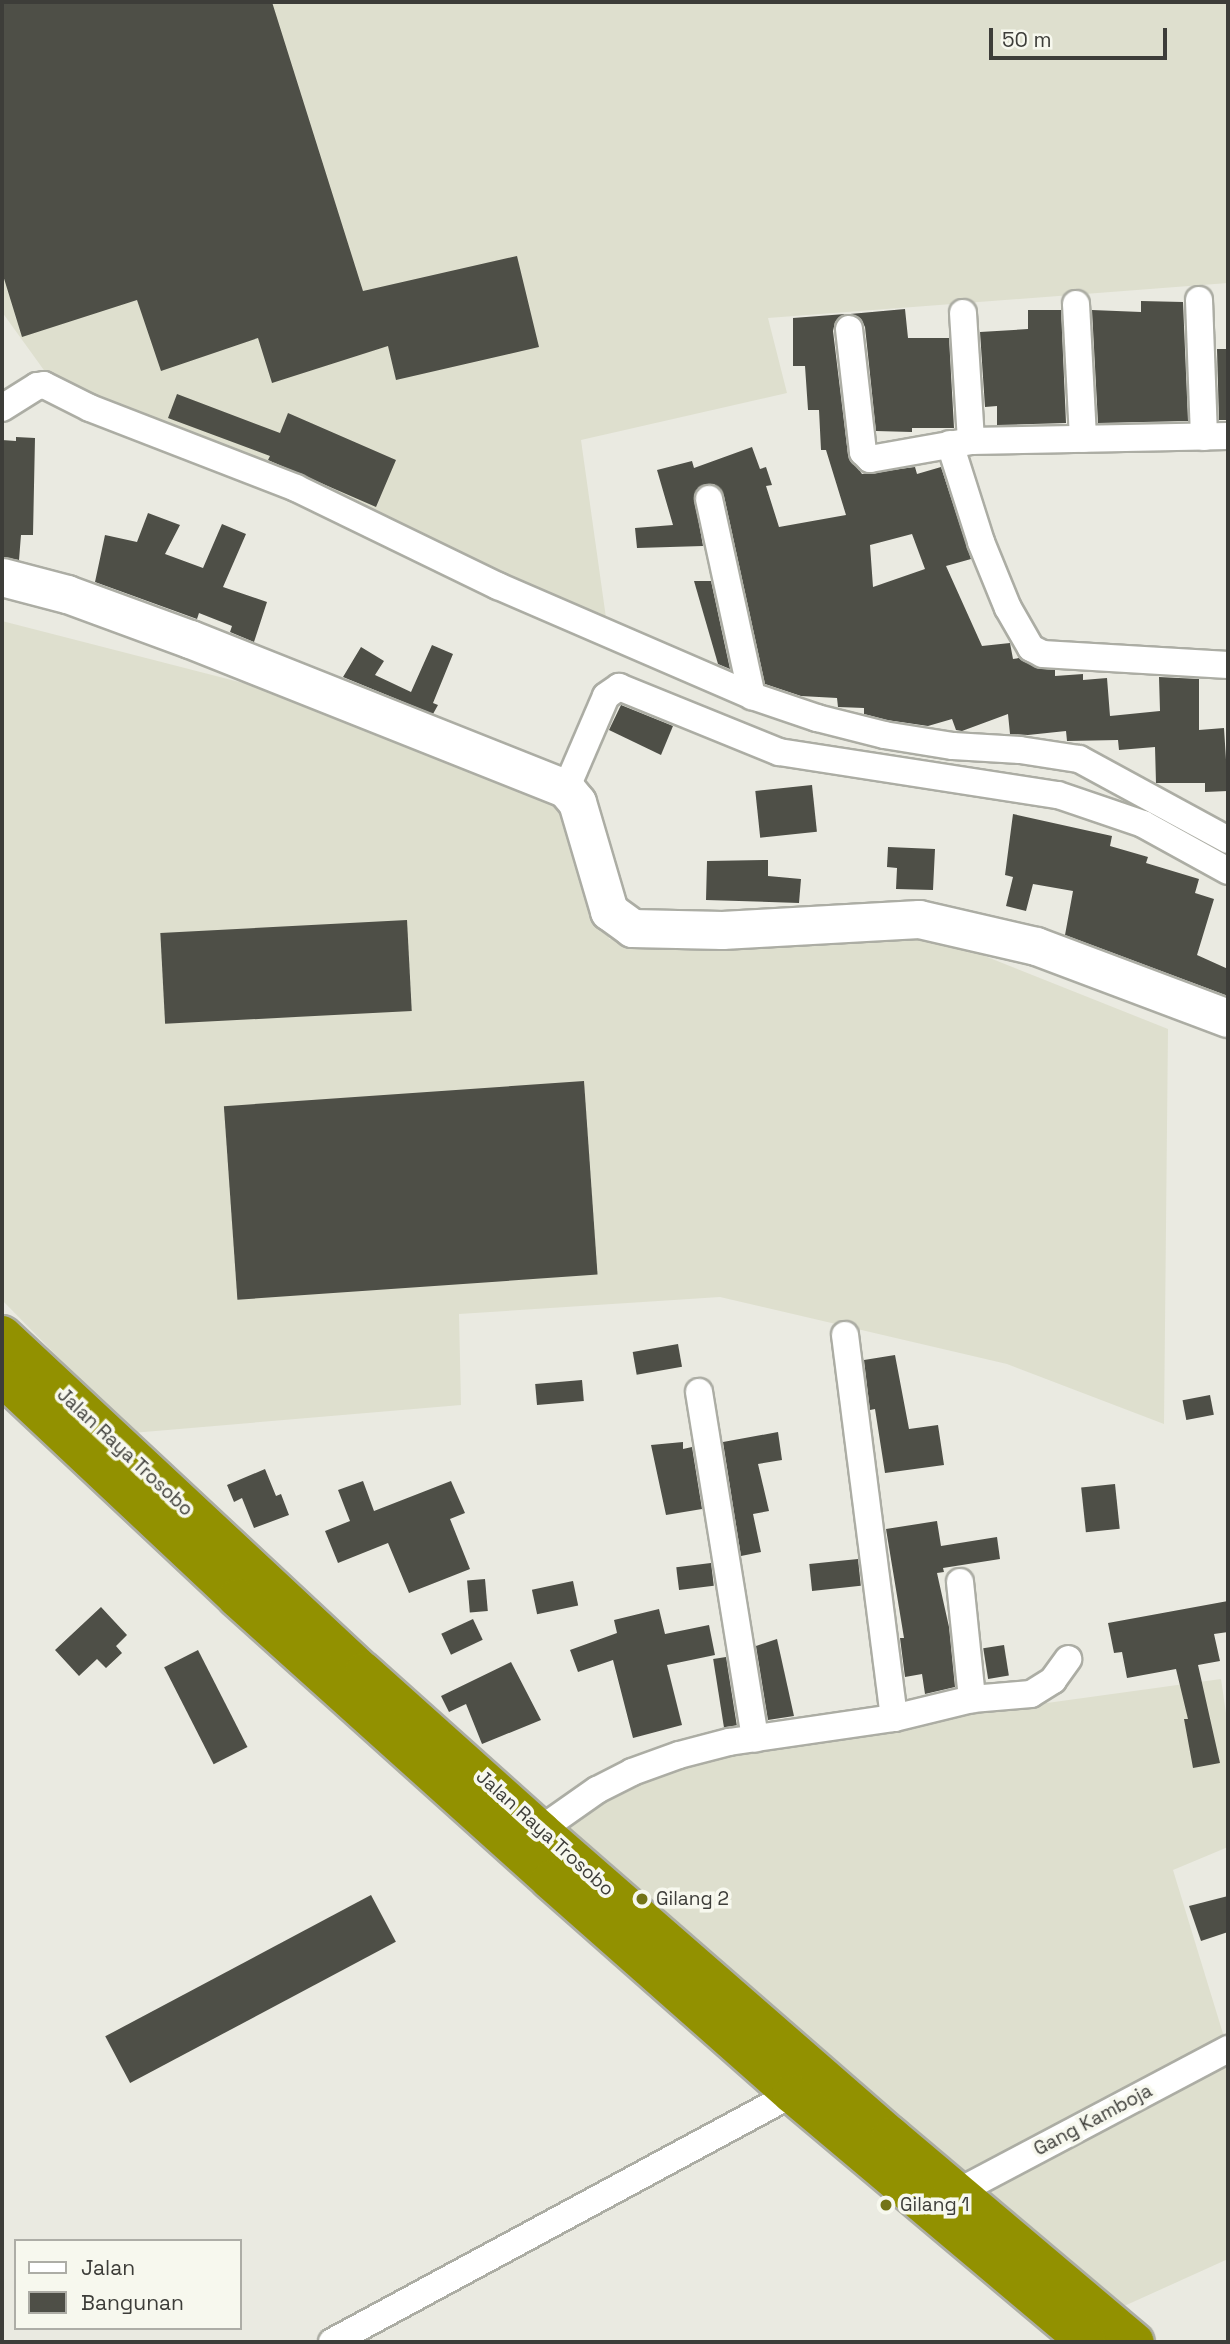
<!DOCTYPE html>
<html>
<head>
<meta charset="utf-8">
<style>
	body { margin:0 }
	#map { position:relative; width:1230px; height:2344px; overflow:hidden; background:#eaeae1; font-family:"Space Grotesk",sans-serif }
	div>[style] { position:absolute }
	.built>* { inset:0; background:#dedfce }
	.building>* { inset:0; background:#4e4f47; transform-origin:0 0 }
	.roads { filter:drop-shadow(2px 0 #acada4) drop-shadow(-2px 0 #acada4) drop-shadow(0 2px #acada4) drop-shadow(0 -2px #acada4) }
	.street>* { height:26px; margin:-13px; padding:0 13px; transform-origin:13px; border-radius:13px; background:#fff }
	.secondary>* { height:37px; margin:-18.5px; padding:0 18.5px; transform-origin:18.5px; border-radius:18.5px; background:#fff }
	.highway>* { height:38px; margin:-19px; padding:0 19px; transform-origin:19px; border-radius:19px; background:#929100 }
	.dots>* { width:19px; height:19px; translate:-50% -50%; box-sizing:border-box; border:4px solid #f7f8ee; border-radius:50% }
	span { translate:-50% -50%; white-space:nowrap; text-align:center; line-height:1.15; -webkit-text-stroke:7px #f7f8ee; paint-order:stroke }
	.street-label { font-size:19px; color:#3d3d39 }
	.poi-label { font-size:19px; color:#3d3d39 }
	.left { translate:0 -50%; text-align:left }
	.frame { position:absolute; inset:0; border:4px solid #3d3d39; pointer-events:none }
	.legend { position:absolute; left:14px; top:2239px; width:228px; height:91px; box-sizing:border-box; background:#f7f8ee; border:2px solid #adada6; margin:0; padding:9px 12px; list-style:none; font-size:21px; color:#3d3d39 }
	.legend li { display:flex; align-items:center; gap:14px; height:35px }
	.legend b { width:35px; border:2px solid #adada6 }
	.scale { position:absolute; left:989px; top:28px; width:178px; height:32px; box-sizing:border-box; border:4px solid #3d3d39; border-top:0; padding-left:9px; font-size:21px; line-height:24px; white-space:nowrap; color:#3d3d39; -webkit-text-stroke:5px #f7f8ee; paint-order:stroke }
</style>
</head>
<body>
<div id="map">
	<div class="built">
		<div style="clip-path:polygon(2px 2px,1228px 2px,1228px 283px,768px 318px,787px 393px,581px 440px,607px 625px,172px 451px,46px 373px,2px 312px)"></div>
		<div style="clip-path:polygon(2px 621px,251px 685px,586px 816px,609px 939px,917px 929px,1168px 1029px,1164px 1424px,1007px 1364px,720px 1297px,459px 1314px,461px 1405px,132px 1433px,2px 1300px)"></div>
		<div style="clip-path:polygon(1221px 1679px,1228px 1727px,1228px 1847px,1173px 1870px,1228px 2050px,1228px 2259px,1122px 2307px,551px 1819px,641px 1759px)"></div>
	</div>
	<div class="building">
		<div style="clip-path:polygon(2px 2px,272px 2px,363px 291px,517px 256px,539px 347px,396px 380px,388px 346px,272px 383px,258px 338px,161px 371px,137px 300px,22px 337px,2px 272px)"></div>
		<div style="clip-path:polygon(1141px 301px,1183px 302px,1188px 421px,1098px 423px,1092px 310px,1141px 312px)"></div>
		<div style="clip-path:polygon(905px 309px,908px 338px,949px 338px,954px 428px,912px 428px,912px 432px,876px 431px,865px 327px,861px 319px,850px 314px)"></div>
		<div style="clip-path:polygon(1028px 310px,1061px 310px,1066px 423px,997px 425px,997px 406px,985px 407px,980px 332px,1028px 329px)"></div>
		<div style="clip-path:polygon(evenodd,845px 314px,835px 322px,833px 331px,848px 455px,862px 474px,915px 467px,917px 474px,941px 467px,971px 559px,946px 566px,982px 646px,1010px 643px,1013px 659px,1019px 658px,1036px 668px,1055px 670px,1055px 676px,1083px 674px,1083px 680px,1107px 678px,1110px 716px,1160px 711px,1159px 677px,1199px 679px,1199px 730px,1224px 728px,1228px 791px,1205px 792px,1205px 783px,1156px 783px,1155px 747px,1119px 750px,1118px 740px,1067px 741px,1066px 731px,1028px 735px,1010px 734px,1008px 714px,962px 731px,956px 730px,952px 719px,928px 726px,887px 720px,864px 714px,864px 708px,838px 707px,837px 698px,801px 696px,765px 684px,724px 496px,714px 484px,699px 487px,694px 495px,703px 546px,637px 548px,635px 528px,673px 525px,657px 470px,692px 461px,694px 468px,752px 447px,760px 469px,766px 467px,772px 485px,766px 486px,779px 527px,846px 515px,826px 450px,821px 450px,819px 410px,808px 410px,805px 366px,793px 366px,793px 318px,845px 314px,912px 534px,925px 569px,873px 587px,870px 545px,912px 534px)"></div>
		<div style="clip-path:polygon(1217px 349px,1228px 349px,1228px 420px,1219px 420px)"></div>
		<div style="clip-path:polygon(177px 394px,280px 433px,288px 413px,396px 460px,376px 507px,268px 460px,270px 456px,168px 418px)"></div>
		<div style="clip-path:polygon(16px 437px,35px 438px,33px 535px,21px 535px,19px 560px,2px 557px,2px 440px,16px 441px)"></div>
		<div style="clip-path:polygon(148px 513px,180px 525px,165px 554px,203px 568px,222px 524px,246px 534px,223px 587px,267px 602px,254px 642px,230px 632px,232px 626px,199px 613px,197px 619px,95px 582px,105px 535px,137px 542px)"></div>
		<div style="clip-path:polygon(694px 581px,711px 581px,730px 669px,718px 664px)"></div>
		<div style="clip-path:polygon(432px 645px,453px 654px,433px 703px,438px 705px,433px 714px,343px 677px,361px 647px,384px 661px,375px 675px,411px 692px)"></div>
		<div style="clip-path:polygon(621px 705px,673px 726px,661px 755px,609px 730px)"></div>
		<div style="left:812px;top:785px;width:47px;height:57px;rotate:84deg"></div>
		<div style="clip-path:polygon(1013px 814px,1112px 836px,1110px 846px,1148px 857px,1146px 863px,1199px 879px,1195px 893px,1214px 899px,1197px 955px,1228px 969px,1228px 996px,1065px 935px,1073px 891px,1033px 884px,1026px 911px,1006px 906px,1013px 877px,1005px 875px)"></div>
		<div style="clip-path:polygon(888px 847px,935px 849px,933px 890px,896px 889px,897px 868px,887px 867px)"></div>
		<div style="clip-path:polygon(768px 860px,768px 876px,801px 879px,799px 903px,706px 900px,707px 861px)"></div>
		<div style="left:407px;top:920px;width:91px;height:247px;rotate:87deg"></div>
		<div style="left:584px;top:1081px;width:194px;height:361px;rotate:86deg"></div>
		<div style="left:678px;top:1344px;width:23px;height:46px;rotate:80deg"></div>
		<div style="clip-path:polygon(895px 1355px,909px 1429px,938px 1425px,944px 1465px,885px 1473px,875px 1409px,870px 1410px,864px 1360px)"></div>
		<div style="left:582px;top:1380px;width:21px;height:47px;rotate:85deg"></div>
		<div style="left:1210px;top:1395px;width:20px;height:28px;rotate:79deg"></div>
		<div style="clip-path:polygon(778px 1432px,782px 1460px,758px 1464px,769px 1511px,753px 1514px,761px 1552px,741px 1556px,723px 1442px)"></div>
		<div style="clip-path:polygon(683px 1442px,683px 1449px,692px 1447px,702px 1509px,666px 1515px,651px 1445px)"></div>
		<div style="clip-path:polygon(265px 1469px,276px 1496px,281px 1494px,289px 1515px,254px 1528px,242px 1498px,234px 1502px,227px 1485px)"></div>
		<div style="clip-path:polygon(363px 1481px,374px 1511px,451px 1481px,465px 1513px,450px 1519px,470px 1569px,409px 1593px,388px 1543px,338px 1563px,325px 1531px,350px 1521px,338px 1490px)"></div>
		<div style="left:1115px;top:1484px;width:45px;height:34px;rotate:84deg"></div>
		<div style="clip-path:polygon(937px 1521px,941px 1546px,997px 1537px,1000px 1559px,943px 1568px,944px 1572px,937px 1573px,949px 1627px,955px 1687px,925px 1694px,922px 1674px,905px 1677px,900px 1638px,904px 1638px,886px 1529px)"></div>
		<div style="left:858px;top:1559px;width:27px;height:49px;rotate:84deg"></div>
		<div style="left:711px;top:1563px;width:23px;height:35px;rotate:83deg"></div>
		<div style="left:485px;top:1579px;width:32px;height:18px;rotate:85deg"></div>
		<div style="left:573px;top:1581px;width:25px;height:42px;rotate:78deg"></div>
		<div style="clip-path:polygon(1228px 1601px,1228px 1632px,1214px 1634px,1220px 1661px,1198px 1665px,1220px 1763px,1193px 1768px,1184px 1719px,1188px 1719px,1176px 1669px,1127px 1678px,1122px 1652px,1114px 1653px,1108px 1623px)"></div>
		<div style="clip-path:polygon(101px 1607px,127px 1635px,116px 1646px,122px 1653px,106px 1668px,97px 1659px,79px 1676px,55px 1650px)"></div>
		<div style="clip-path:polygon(659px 1609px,665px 1634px,709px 1625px,715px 1655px,667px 1665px,682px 1725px,633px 1738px,613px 1660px,578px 1672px,570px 1650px,617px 1633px,614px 1620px)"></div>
		<div style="left:473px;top:1619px;width:23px;height:35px;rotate:65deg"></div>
		<div style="clip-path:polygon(777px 1639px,794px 1716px,768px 1720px,756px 1646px)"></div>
		<div style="left:1004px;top:1645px;width:31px;height:21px;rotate:81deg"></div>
		<div style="left:198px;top:1650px;width:109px;height:38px;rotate:63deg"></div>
		<div style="left:726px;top:1657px;width:69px;height:13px;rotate:81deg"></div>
		<div style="clip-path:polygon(511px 1662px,541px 1720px,482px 1744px,466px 1704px,449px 1712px,441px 1696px)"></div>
		<div style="left:371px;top:1895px;width:53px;height:301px;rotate:62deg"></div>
		<div style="clip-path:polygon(1228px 1896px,1228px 1932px,1201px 1941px,1189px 1906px)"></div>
	</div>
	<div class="roads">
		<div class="street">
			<div style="left:1199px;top:300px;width:137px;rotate:87.9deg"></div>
			<div style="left:1076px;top:304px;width:135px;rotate:87deg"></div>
			<div style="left:963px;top:313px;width:128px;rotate:86.4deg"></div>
			<div style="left:849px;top:329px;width:124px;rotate:83.5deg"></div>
			<div style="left:863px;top:452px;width:10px;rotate:45deg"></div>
			<div style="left:870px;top:459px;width:103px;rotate:-10.1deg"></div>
			<div style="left:971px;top:441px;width:257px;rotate:-1.1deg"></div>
			<div style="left:2px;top:408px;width:41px;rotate:-32.2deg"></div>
			<div style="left:37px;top:386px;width:7px;rotate:-8deg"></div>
			<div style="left:44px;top:385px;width:51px;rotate:26.6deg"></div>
			<div style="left:90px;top:408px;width:221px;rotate:21.2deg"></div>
			<div style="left:296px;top:488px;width:225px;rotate:25.9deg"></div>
			<div style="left:498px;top:586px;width:277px;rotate:23.4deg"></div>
			<div style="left:752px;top:696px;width:69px;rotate:18.7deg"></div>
			<div style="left:817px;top:718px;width:69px;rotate:14.2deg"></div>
			<div style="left:884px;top:735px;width:70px;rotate:9.1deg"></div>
			<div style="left:953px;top:746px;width:67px;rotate:3.4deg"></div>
			<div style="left:1020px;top:750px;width:60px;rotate:8.7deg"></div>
			<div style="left:1079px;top:759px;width:170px;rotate:28.5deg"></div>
			<div style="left:950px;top:444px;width:103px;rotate:72.4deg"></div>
			<div style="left:981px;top:542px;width:71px;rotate:67.8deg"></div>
			<div style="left:1008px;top:608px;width:46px;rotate:60.1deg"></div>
			<div style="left:1031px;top:648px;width:13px;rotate:27deg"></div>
			<div style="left:1043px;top:654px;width:185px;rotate:3.4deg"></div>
			<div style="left:709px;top:499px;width:202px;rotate:77.7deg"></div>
			<div style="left:566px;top:789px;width:101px;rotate:-66.7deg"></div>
			<div style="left:606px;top:696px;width:16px;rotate:-35deg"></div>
			<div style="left:619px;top:687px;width:173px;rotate:22.1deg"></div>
			<div style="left:779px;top:752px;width:282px;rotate:8.8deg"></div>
			<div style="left:1058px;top:795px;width:90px;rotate:18.8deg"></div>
			<div style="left:1143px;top:824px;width:97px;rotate:28.9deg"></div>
			<div style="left:845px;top:1335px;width:386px;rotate:82.7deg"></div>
			<div style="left:699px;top:1392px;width:351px;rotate:80.8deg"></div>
			<div style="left:960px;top:1582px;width:118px;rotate:84.1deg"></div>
			<div style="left:540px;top:1830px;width:70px;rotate:-35.1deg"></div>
			<div style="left:597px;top:1790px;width:39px;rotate:-27deg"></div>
			<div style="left:632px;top:1772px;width:50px;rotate:-19.9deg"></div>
			<div style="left:679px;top:1755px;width:52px;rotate:-14.6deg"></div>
			<div style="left:729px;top:1742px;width:167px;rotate:-8.3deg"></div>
			<div style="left:894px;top:1718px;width:80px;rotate:-13.7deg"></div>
			<div style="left:972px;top:1699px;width:59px;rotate:-4.8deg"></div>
			<div style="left:1031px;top:1694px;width:26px;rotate:-32deg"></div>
			<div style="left:1053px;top:1680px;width:26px;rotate:-54deg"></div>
			<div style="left:958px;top:2192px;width:306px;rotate:-27.9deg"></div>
			<div style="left:332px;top:2342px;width:523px;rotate:-28.33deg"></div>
		</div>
		<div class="secondary">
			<div style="left:2px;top:577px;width:67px;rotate:14.7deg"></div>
			<div style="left:67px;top:594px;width:131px;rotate:20.1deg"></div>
			<div style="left:190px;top:639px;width:405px;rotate:21.7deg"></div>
			<div style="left:566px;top:789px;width:17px;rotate:50deg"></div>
			<div style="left:577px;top:802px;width:114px;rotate:73.6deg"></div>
			<div style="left:609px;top:911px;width:29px;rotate:36deg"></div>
			<div style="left:632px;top:928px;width:90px;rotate:1.3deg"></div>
			<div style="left:722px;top:930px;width:197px;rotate:-3.2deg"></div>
			<div style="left:919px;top:919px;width:120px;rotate:13deg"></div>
			<div style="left:1036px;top:946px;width:205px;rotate:20.6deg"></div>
		</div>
		<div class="highway">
			<div style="left:2px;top:1335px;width:495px;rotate:43deg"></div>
			<div style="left:364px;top:1672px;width:237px;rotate:41.9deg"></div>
			<div style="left:540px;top:1830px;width:466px;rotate:41.1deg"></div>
			<div style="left:891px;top:2136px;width:319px;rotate:40.2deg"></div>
			<div style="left:2px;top:1377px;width:323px;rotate:43.2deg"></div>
			<div style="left:237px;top:1598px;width:421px;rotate:42deg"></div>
			<div style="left:550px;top:1880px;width:323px;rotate:41.5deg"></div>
			<div style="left:792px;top:2094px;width:385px;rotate:40.1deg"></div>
		</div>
	</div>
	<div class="dots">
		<div style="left:642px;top:1899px;background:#737317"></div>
		<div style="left:886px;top:2205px;background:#737317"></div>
	</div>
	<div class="street-label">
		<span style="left:125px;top:1452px;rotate:43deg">Jalan Raya Trosobo</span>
		<span style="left:545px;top:1833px;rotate:42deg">Jalan Raya Trosobo</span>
		<span style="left:1093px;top:2120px;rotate:-28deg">Gang Kamboja</span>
	</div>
	<div class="poi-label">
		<span class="left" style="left:656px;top:1899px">Gilang 2</span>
		<span class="left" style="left:900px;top:2205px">Gilang 1</span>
	</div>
	<div class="frame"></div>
	<ul class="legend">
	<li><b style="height:9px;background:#fff"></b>Jalan</li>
	<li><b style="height:19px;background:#4e4f47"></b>Bangunan</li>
	</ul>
	<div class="scale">50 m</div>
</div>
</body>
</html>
